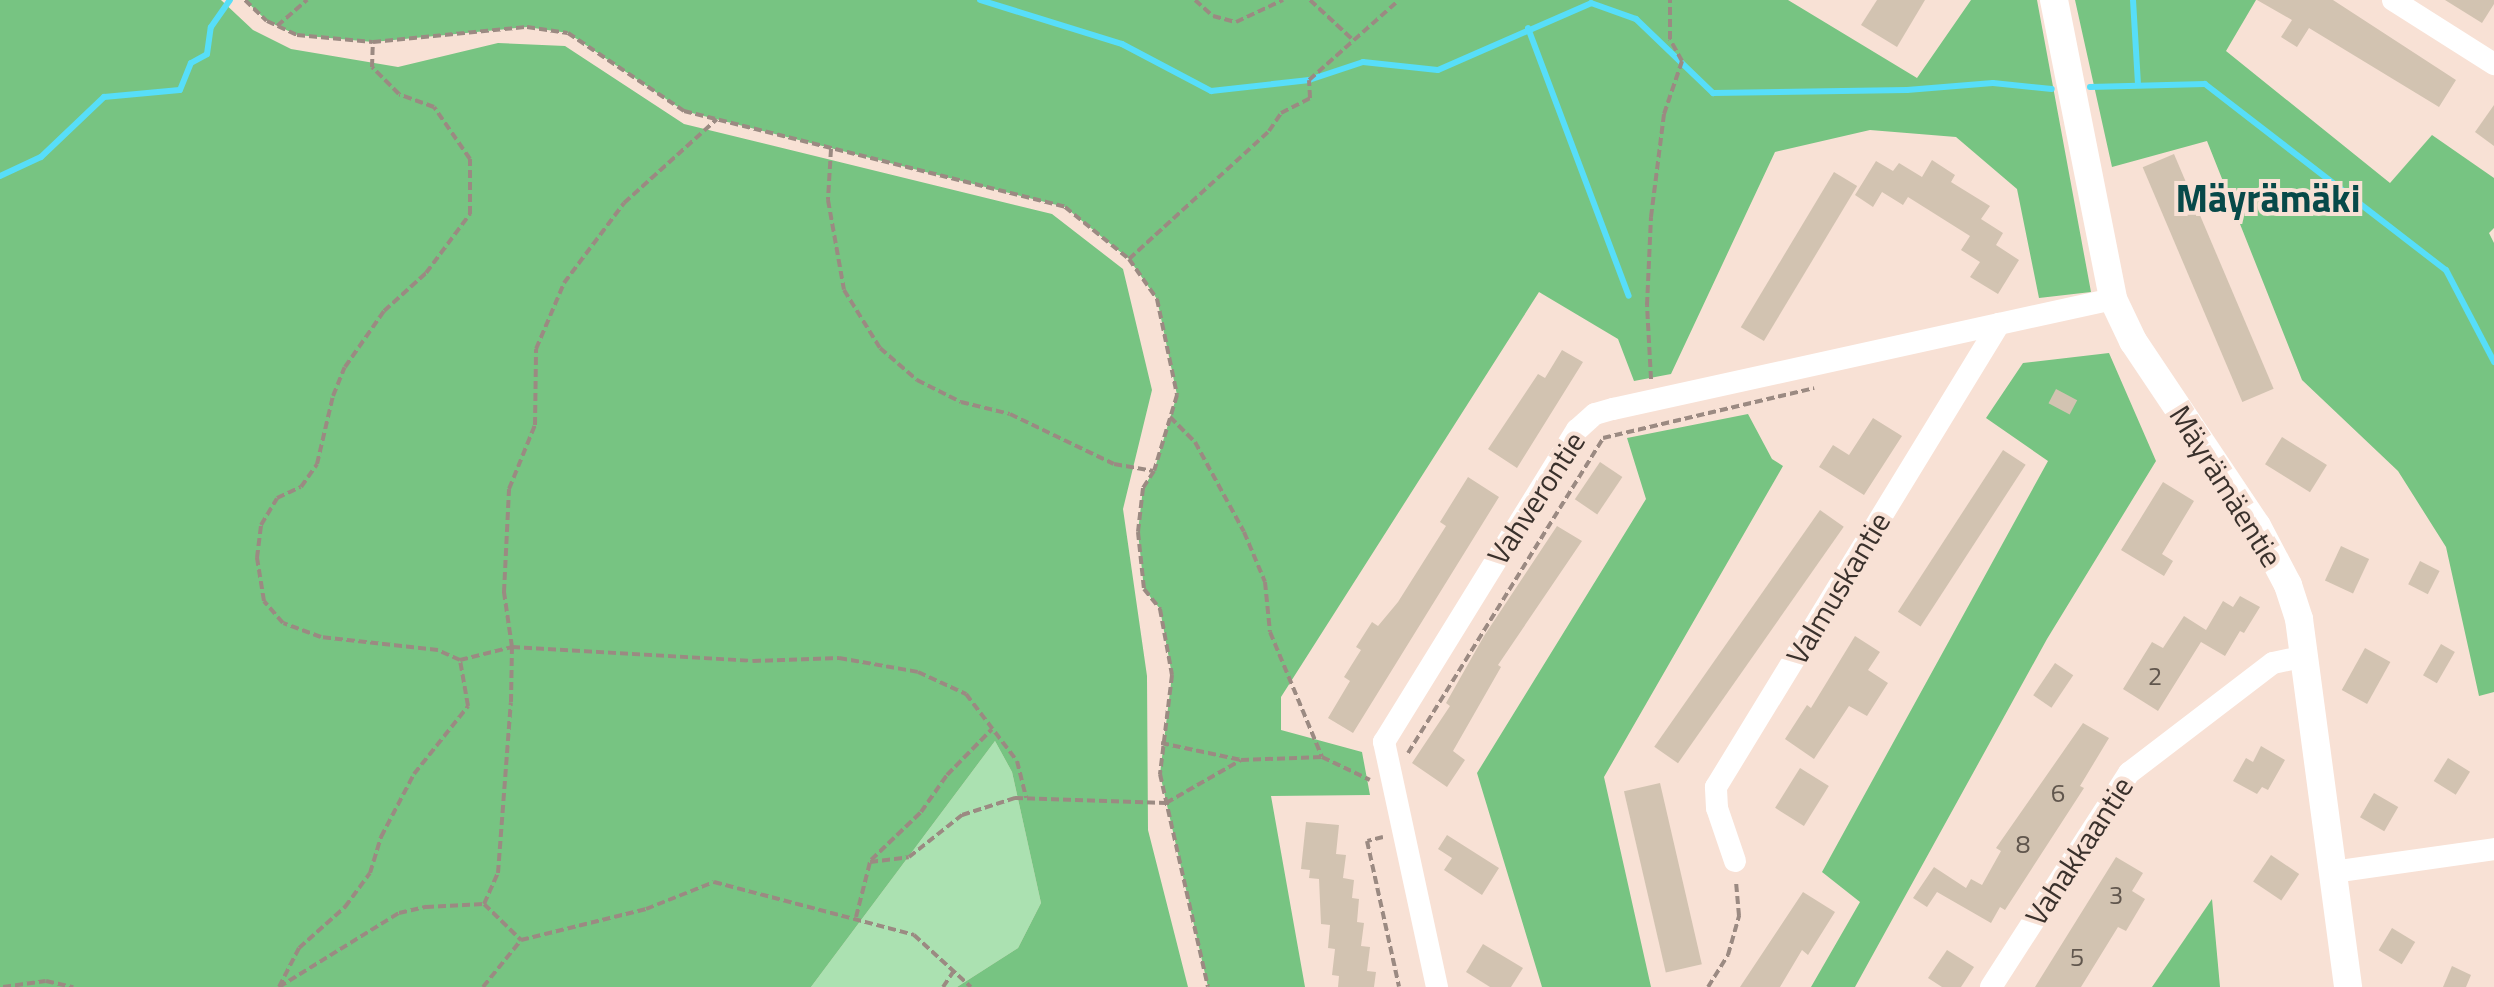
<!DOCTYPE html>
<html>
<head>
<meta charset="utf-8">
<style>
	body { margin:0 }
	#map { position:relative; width:2494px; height:987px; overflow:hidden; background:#f8e1d5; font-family:"Titillium Web",sans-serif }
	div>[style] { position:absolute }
	.green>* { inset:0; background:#abe1b1 }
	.forest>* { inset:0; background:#77c482 }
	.stream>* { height:6px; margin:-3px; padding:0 3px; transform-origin:3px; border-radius:3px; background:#57def9 }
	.building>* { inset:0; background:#d2c3b1; transform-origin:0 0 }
	.path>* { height:4px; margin-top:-2px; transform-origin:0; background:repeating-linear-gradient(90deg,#9b8a82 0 8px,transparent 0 12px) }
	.minor>* { height:22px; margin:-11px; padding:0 11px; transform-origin:11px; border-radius:11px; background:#fff }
	.tertiary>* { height:28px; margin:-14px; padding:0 14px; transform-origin:14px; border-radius:14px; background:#fff }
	span { translate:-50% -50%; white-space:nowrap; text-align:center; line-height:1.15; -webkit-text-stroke:8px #f8e1d5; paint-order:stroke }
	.number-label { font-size:26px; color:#60564d }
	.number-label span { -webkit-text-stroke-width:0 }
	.street-label { font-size:30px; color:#3a312c }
	.district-label { font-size:38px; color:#074949; font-weight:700 }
</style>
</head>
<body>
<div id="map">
	<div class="green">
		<div style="clip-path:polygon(995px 741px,1012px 772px,1041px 903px,1018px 948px,957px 987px,811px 987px)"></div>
	</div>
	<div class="forest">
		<div style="clip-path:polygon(0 0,221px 0,253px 30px,291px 49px,398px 67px,498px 43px,565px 46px,684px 124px,1052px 214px,1123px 269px,1152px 390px,1123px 509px,1147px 676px,1148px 830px,1188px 987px,957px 987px,1018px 948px,1041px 903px,1012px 772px,995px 741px,811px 987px,0 987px)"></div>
		<div style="clip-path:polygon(245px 0,1788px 0,1917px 78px,1971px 0,2037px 0,2091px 292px,2039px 298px,2017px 189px,1956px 137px,1870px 130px,1775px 152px,1671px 374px,1634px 381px,1618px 339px,1539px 292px,1281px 697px,1281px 730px,1362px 752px,1370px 795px,1271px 796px,1305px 987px,1208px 987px,1160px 774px,1172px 675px,1160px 609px,1144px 589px,1138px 532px,1143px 488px,1154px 471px,1177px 395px,1157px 299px,1129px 259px,1065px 207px,684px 111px,568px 33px,527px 27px,373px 42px,297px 35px,267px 21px)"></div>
		<div style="clip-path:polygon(2075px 0,2256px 0,2226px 51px,2390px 183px,2432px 135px,2494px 178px,2494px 228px,2489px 233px,2494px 243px,2494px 692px,2479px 696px,2446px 547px,2398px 471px,2302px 380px,2207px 141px,2112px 167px)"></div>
		<div style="clip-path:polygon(2109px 353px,2156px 461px,2047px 639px,1855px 987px,1811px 987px,1860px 902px,1822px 872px,2048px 461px,1986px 418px,2023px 363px)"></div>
		<div style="clip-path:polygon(1748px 414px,1772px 459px,1783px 466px,1604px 777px,1651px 987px,1542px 987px,1477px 773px,1646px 499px,1627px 438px)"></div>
		<div style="clip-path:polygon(2212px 899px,2220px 987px,2152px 987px)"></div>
	</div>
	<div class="stream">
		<div style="left:980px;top:0;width:149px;rotate:17.2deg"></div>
		<div style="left:1122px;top:44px;width:101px;rotate:27.8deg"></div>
		<div style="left:1211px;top:91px;width:99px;rotate:-6.4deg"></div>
		<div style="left:1309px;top:80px;width:57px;rotate:-18.4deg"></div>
		<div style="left:1363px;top:62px;width:75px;rotate:6.1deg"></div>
		<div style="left:1438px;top:70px;width:167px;rotate:-23.6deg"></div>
		<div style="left:1591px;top:3px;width:48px;rotate:19.6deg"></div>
		<div style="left:1636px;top:19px;width:107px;rotate:43.9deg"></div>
		<div style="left:1713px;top:93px;width:194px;rotate:-0.9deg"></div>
		<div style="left:1907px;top:90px;width:86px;rotate:-4.7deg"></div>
		<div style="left:1993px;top:83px;width:59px;rotate:5.8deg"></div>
		<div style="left:2133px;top:0;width:83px;rotate:86.6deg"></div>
		<div style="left:1528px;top:28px;width:286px;rotate:69.4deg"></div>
		<div style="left:2090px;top:87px;width:115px;rotate:-1.5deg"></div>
		<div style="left:2205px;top:84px;width:304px;rotate:37.7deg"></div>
		<div style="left:2446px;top:270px;width:104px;rotate:62.4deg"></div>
		<div style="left:0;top:176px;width:45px;rotate:-24.9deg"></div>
		<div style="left:41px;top:157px;width:87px;rotate:-43.6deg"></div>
		<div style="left:104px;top:97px;width:76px;rotate:-5.3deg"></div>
		<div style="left:180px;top:90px;width:29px;rotate:-68deg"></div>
		<div style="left:191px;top:63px;width:18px;rotate:-29deg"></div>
		<div style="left:207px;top:54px;width:27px;rotate:-82deg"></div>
		<div style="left:211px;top:27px;width:33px;rotate:-55deg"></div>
	</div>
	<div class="building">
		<div style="clip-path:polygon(1877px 0,1925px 0,1897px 47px,1861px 25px)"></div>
		<div style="clip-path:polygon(2257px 0,2333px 0,2456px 80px,2439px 107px,2309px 28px,2297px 47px,2281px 37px,2292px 20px)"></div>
		<div style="clip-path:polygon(2445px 0,2494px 0,2494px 4px,2482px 23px)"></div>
		<div style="clip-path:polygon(2494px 105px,2494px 146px,2475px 132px)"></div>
		<div style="left:2174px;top:154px;width:255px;height:34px;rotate:67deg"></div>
		<div style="clip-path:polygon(1932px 160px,1955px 175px,1951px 182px,1990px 206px,1981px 219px,2003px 233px,1996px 245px,2019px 260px,1998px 294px,1970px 277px,1980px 262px,1961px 250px,1970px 236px,1908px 197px,1903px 205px,1882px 192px,1873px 207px,1855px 195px,1876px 161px,1893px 171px,1899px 163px,1922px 177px)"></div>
		<div style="left:1834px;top:172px;width:27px;height:181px;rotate:31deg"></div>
		<div style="clip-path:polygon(1562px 350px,1583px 362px,1517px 468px,1488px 449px,1538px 374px,1545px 378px)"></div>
		<div style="left:2056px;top:389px;width:24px;height:16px;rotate:28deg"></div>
		<div style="clip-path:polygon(1873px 418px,1902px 436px,1864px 495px,1819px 467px,1833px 445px,1849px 455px)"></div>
		<div style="left:2282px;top:437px;width:53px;height:32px;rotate:32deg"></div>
		<div style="left:2003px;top:450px;width:27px;height:193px;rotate:33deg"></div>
		<div style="left:1600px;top:462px;width:27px;height:45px;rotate:34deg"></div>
		<div style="clip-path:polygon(1468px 477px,1499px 497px,1353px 733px,1328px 718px,1350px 681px,1344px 677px,1361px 650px,1356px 647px,1372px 622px,1378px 626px,1398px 602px,1446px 526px,1440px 522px)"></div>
		<div style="clip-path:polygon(2163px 482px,2194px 501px,2162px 554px,2173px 561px,2164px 576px,2121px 550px)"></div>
		<div style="left:1820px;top:510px;width:29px;height:289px;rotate:35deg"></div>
		<div style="clip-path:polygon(1557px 526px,1582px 541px,1498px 665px,1501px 667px,1453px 751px,1465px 760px,1447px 787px,1412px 763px,1450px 706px,1446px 703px,1484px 636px)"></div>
		<div style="left:2341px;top:546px;width:31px;height:38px;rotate:25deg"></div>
		<div style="left:2420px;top:561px;width:22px;height:26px;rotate:27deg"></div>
		<div style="clip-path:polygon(2240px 596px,2260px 607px,2244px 633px,2240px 631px,2225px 656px,2201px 642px,2158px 711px,2123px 689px,2152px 642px,2163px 648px,2184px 616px,2206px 630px,2223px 601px,2233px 607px)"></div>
		<div style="clip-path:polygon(1855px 636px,1880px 652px,1868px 670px,1888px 683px,1867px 716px,1849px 706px,1814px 759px,1785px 739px,1807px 705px,1811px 708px)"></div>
		<div style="left:2441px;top:644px;width:16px;height:36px;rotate:30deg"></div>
		<div style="left:2365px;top:648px;width:29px;height:48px;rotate:29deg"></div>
		<div style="left:2055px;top:663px;width:22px;height:39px;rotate:34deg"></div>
		<div style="clip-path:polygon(2083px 723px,2109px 738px,2080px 786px,2084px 788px,2005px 910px,2000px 907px,1991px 923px,1937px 892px,1927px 907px,1913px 898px,1934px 867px,1966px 888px,1971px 879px,1982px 885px,2001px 851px,1996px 848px)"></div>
		<div style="clip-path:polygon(2261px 746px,2285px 760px,2268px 790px,2262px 787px,2257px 794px,2233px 781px,2246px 758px,2253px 762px)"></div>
		<div style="left:2448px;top:758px;width:26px;height:27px;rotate:32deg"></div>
		<div style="left:1800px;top:768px;width:34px;height:47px;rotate:32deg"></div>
		<div style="left:1660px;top:783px;width:186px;height:37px;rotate:77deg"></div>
		<div style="left:2374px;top:793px;width:28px;height:28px;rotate:30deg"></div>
		<div style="clip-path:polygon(1306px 822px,1339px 825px,1336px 854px,1346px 855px,1343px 878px,1354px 880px,1352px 898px,1359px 899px,1357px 922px,1364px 923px,1361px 946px,1370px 947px,1367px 971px,1376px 972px,1374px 987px,1338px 987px,1339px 976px,1332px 975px,1335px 949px,1328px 948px,1330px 925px,1321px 924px,1319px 879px,1309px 878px,1310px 870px,1301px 869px)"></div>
		<div style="clip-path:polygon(1447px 835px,1499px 868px,1482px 895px,1444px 870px,1452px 858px,1438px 849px)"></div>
		<div style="left:2271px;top:855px;width:34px;height:32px;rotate:34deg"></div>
		<div style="clip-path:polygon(2116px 857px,2143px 873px,2132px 891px,2145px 899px,2126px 931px,2118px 927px,2081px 987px,2035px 987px)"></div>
		<div style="clip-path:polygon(1803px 892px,1835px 912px,1808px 955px,1802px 950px,1780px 987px,1740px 987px)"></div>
		<div style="left:2392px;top:928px;width:27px;height:26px;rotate:31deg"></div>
		<div style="clip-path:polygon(1483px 944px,1523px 968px,1511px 987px,1490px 987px,1466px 972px)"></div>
		<div style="clip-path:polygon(1947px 950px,1974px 967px,1961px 987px,1942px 987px,1928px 978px)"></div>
		<div style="clip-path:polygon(2452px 966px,2471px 975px,2466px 987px,2443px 987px)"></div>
	</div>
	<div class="path">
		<div style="left:245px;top:0;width:30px;rotate:44deg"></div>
		<div style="left:267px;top:21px;width:33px;rotate:25deg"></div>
		<div style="left:297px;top:35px;width:76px;rotate:5.3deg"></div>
		<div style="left:373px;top:42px;width:155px;rotate:-5.6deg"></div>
		<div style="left:527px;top:27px;width:41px;rotate:8.3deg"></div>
		<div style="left:568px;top:33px;width:140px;rotate:33.9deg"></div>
		<div style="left:684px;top:111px;width:393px;rotate:14.1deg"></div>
		<div style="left:1065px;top:207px;width:82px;rotate:39.1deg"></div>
		<div style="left:1129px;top:259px;width:49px;rotate:55deg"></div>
		<div style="left:1157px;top:299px;width:98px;rotate:78.2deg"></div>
		<div style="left:1177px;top:395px;width:79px;rotate:106.8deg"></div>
		<div style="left:1154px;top:471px;width:20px;rotate:123deg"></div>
		<div style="left:1143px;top:488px;width:44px;rotate:96.5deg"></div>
		<div style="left:1138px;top:532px;width:57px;rotate:84deg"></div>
		<div style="left:1144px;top:589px;width:26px;rotate:51deg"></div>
		<div style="left:1160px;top:609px;width:67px;rotate:79.7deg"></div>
		<div style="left:1172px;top:675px;width:100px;rotate:96.9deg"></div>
		<div style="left:1160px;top:774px;width:218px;rotate:77.3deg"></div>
		<div style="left:1195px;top:0;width:24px;rotate:42deg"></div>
		<div style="left:1213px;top:16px;width:24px;rotate:15deg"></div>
		<div style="left:1236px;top:22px;width:52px;rotate:-25.1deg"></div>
		<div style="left:1310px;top:0;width:57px;rotate:42.9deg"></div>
		<div style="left:277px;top:26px;width:40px;rotate:-41deg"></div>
		<div style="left:831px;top:149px;width:51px;rotate:93.4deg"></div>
		<div style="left:828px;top:200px;width:91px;rotate:79.9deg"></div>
		<div style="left:844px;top:290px;width:68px;rotate:58.2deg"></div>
		<div style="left:880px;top:348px;width:49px;rotate:40.9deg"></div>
		<div style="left:917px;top:380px;width:49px;rotate:26.6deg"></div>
		<div style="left:961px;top:402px;width:50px;rotate:13.8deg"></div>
		<div style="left:1010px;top:414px;width:115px;rotate:25.7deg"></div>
		<div style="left:1114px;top:464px;width:40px;rotate:10deg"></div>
		<div style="left:1129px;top:259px;width:190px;rotate:-42.4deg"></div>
		<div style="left:1269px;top:131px;width:22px;rotate:-56deg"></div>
		<div style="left:1281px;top:113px;width:33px;rotate:-27deg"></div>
		<div style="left:1310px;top:98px;width:18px;rotate:-93deg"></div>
		<div style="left:1309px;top:80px;width:120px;rotate:-41.6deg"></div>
		<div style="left:1651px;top:379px;width:74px;rotate:-93.1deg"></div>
		<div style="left:1647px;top:305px;width:88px;rotate:-87.4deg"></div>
		<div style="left:1651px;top:217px;width:104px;rotate:-82.8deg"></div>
		<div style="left:1664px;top:114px;width:56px;rotate:-71.2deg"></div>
		<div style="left:1682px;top:61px;width:25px;rotate:-119deg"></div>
		<div style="left:1670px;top:39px;width:39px;rotate:-90deg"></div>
		<div style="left:1170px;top:417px;width:35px;rotate:45deg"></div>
		<div style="left:1195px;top:442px;width:102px;rotate:61.4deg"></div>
		<div style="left:1244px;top:532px;width:54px;rotate:67.2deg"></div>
		<div style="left:1265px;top:582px;width:50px;rotate:84.3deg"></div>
		<div style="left:1270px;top:632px;width:135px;rotate:67.4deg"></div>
		<div style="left:460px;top:660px;width:54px;rotate:-14deg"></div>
		<div style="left:512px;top:647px;width:241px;rotate:3.3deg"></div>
		<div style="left:753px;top:661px;width:86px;rotate:-2deg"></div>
		<div style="left:839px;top:658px;width:80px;rotate:10deg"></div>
		<div style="left:918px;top:672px;width:53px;rotate:24.6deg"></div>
		<div style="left:966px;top:694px;width:84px;rotate:52.7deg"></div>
		<div style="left:1017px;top:761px;width:38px;rotate:76deg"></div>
		<div style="left:1161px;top:743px;width:82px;rotate:12deg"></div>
		<div style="left:1241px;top:760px;width:81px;rotate:-2.1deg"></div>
		<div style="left:1322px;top:757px;width:53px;rotate:25.6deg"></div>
		<div style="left:1408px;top:753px;width:370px;rotate:-58.2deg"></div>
		<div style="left:1603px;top:438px;width:217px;rotate:-13.3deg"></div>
		<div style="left:1383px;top:837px;width:16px;rotate:166deg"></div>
		<div style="left:1367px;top:841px;width:149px;rotate:77.6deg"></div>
		<div style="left:871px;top:860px;width:69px;rotate:-43.8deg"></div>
		<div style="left:921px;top:812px;width:45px;rotate:-54.9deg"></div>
		<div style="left:947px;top:775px;width:64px;rotate:-45.6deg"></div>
		<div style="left:484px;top:904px;width:34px;rotate:-66deg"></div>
		<div style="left:498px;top:873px;width:171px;rotate:-85.7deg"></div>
		<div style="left:511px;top:702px;width:55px;rotate:-89deg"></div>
		<div style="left:512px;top:647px;width:56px;rotate:-98.3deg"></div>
		<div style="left:504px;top:592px;width:103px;rotate:-87.2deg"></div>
		<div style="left:509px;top:489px;width:69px;rotate:-67.9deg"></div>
		<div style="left:535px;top:425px;width:76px;rotate:-89.2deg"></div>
		<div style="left:536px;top:349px;width:72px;rotate:-67deg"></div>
		<div style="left:564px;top:283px;width:100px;rotate:-53.1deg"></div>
		<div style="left:624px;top:203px;width:125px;rotate:-42.1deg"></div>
		<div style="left:856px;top:917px;width:57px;rotate:-75.7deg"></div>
		<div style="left:870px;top:862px;width:39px;rotate:-7deg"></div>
		<div style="left:909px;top:857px;width:68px;rotate:-38.4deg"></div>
		<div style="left:962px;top:815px;width:56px;rotate:-17.8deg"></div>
		<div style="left:1015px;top:798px;width:151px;rotate:1.9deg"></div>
		<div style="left:1166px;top:803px;width:86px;rotate:-29.8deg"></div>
		<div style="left:3px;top:987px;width:43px;rotate:-7.9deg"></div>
		<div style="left:46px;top:981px;width:28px;rotate:13deg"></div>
		<div style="left:279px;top:987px;width:44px;rotate:-62.9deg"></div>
		<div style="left:299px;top:948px;width:62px;rotate:-41.7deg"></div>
		<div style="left:345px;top:907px;width:42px;rotate:-53.7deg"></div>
		<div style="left:370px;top:873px;width:38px;rotate:-73deg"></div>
		<div style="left:381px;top:837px;width:71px;rotate:-62.4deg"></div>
		<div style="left:414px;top:774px;width:87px;rotate:-51.5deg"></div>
		<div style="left:468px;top:706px;width:47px;rotate:-99.9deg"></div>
		<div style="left:460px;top:660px;width:24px;rotate:-156deg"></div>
		<div style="left:438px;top:650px;width:118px;rotate:-173.7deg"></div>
		<div style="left:321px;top:637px;width:40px;rotate:-159.8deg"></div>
		<div style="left:283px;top:623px;width:29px;rotate:-131deg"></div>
		<div style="left:264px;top:601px;width:44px;rotate:-99.2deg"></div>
		<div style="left:257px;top:558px;width:33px;rotate:-83deg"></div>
		<div style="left:261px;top:525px;width:31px;rotate:-59deg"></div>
		<div style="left:277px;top:498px;width:26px;rotate:-25deg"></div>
		<div style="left:301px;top:487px;width:28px;rotate:-55deg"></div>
		<div style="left:317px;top:464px;width:70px;rotate:-76.8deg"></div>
		<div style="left:333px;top:396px;width:31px;rotate:-68deg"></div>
		<div style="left:345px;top:367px;width:68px;rotate:-55.1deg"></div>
		<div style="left:384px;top:311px;width:57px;rotate:-42.1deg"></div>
		<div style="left:426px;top:273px;width:74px;rotate:-53.3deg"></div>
		<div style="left:470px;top:214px;width:55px;rotate:-90deg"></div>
		<div style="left:470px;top:159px;width:63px;rotate:-124.7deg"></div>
		<div style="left:434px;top:107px;width:37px;rotate:-160deg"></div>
		<div style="left:399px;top:94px;width:38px;rotate:-135deg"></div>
		<div style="left:372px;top:67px;width:25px;rotate:-88deg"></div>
		<div style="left:279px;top:987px;width:141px;rotate:-31.7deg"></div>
		<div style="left:399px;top:913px;width:28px;rotate:-13deg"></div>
		<div style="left:426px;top:907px;width:58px;rotate:-3deg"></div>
		<div style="left:484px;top:904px;width:52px;rotate:44.2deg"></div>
		<div style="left:483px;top:987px;width:60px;rotate:-51deg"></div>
		<div style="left:521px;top:940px;width:129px;rotate:-13.9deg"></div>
		<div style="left:646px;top:909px;width:73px;rotate:-21.7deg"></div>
		<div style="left:714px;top:882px;width:207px;rotate:14.8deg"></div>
		<div style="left:914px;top:935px;width:77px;rotate:42.4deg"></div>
		<div style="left:943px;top:987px;width:23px;rotate:-56deg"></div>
		<div style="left:1708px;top:987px;width:38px;rotate:-58deg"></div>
		<div style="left:1728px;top:955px;width:41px;rotate:-74.2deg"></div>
		<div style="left:1739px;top:916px;width:35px;rotate:-95deg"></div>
	</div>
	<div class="minor">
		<div style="left:2393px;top:0;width:120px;rotate:32.4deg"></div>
		<div style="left:1735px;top:861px;width:56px;rotate:-108.8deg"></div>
		<div style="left:1717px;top:808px;width:21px;rotate:-93deg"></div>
		<div style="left:1716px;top:787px;width:543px;rotate:-58.57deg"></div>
		<div style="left:2333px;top:872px;width:163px;rotate:-8.1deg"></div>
		<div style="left:1437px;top:987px;width:251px;rotate:-102.2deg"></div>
		<div style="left:1384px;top:742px;width:367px;rotate:-58.3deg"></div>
		<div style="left:1577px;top:430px;width:24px;rotate:-42deg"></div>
		<div style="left:1595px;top:414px;width:19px;rotate:-16deg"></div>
		<div style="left:1613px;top:409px;width:512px;rotate:-12.41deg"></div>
		<div style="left:1991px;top:987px;width:255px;rotate:-57.2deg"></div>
		<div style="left:2129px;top:773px;width:181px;rotate:-37.4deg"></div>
		<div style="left:2273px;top:663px;width:33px;rotate:-12deg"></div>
	</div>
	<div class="tertiary">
		<div style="left:2054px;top:0;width:305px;rotate:78.8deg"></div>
		<div style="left:2113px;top:299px;width:47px;rotate:64.5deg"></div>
		<div style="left:2133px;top:341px;width:223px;rotate:56.2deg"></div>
		<div style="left:2257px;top:526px;width:67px;rotate:62.3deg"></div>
		<div style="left:2288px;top:585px;width:36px;rotate:72deg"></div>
		<div style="left:2299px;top:619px;width:371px;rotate:82.4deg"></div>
	</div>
	<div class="number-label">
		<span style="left:2155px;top:676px">2</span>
		<span style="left:2058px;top:793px">6</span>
		<span style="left:2023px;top:844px">8</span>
		<span style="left:2116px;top:895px">3</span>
		<span style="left:2077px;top:957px">5</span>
	</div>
	<div class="street-label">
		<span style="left:2226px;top:486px;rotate:58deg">Mäyrämäentie</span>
		<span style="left:1536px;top:498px;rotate:-57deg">Vahverontie</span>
		<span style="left:1838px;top:588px;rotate:-59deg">Valmuskantie</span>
		<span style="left:2079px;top:851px;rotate:-57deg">Vahakkaantie</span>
	</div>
	<div class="district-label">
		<span style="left:2268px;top:199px">Mäyrämäki</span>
	</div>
</div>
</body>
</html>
